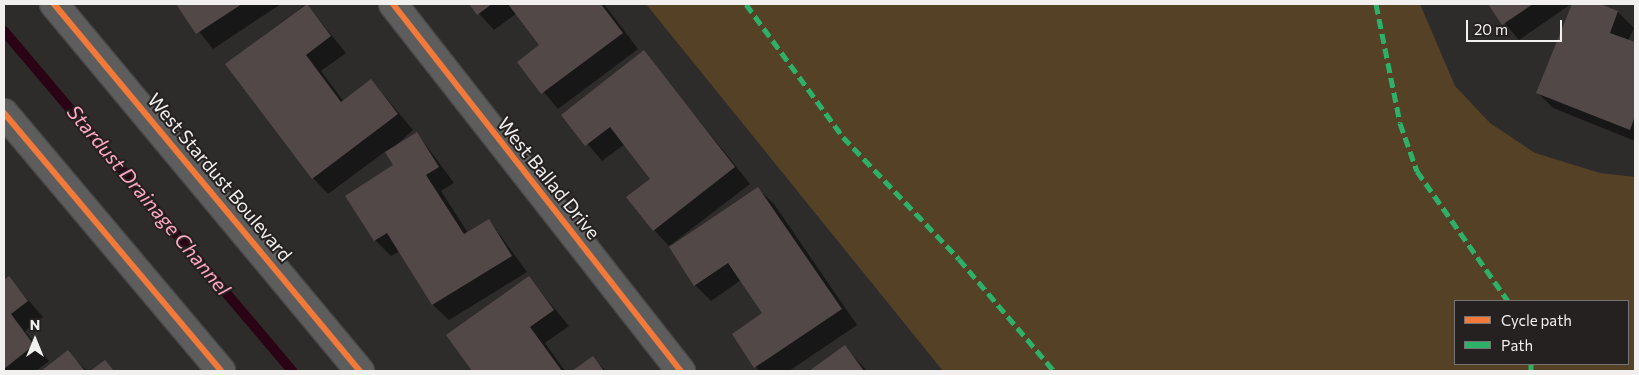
<!DOCTYPE html>
<html>
<head>
<meta charset="utf-8">
<style>
	body { margin:0 }
	#map { position:relative; width:1639px; height:375px; overflow:hidden; background:#2e2c2b; font-family:Commissioner,sans-serif }
	div>[style] { position:absolute }
	.green>* { inset:0; background:#554125 }
	.shadow>* { inset:0; background:#0007 }
	.stream>* { height:10px; margin:-5px; padding:0 5px; transform-origin:5px; border-radius:5px; background:#2a0414 }
	.building>* { inset:0; background:#534848 }
	.roads { filter:drop-shadow(1px 0 #4b4948) drop-shadow(-1px 0 #4b4948) drop-shadow(0 1px #4b4948) drop-shadow(0 -1px #4b4948) }
	.minor>* { height:28px; margin:-14px; padding:0 14px; transform-origin:14px; border-radius:14px; background:#5e5d5d }
	.tertiary>* { height:28px; margin:-14px; padding:0 14px; transform-origin:14px; border-radius:14px; background:#5e5d5d }
	.quiet>* { height:5px; margin-top:-2.5px; transform-origin:0; background:repeating-linear-gradient(90deg,#2db169 0 10px,transparent 0 15px) }
	.cycleway>* { height:6px; margin:-3px; padding:0 3px; transform-origin:3px; border-radius:3px; background:#f17a3a }
	span { translate:-50% -50%; white-space:nowrap; text-align:center; line-height:1.15; -webkit-text-stroke:4px #252120; paint-order:stroke }
	.street-label { font-size:19px; color:#f2efef }
	.water-label { font-size:20px; color:#fea8c5; font-style:italic }
	.frame { position:absolute; inset:0; border:5px solid #f2efef; pointer-events:none }
	.legend { position:absolute; left:1454px; top:300px; width:175px; height:65px; box-sizing:border-box; background:#252120; border:1px solid #777373; margin:0; padding:6px 9px; list-style:none; font-size:15px; color:#f2efef }
	.legend li { display:flex; align-items:center; gap:10px; height:25px }
	.legend b { width:25px; border:1px solid #777373 }
	.north { position:absolute; left:10px; top:315px; width:50px; height:50px; -webkit-text-stroke:4px #252120; paint-order:stroke; rotate:0deg; font-size:14px; font-weight:700; line-height:20px; text-align:center; color:#f2efef }
	.north::after { content:''; display:block; margin:auto; width:18px; height:22px; background:#f2efef; clip-path:polygon(50% 0,100% 100%,50% 72%,0 100%) }
	.scale { position:absolute; left:1466px; top:20px; width:96px; height:22px; box-sizing:border-box; border:2px solid #f2efef; border-top:0; padding-left:6px; font-size:15px; line-height:18px; white-space:nowrap; color:#f2efef; -webkit-text-stroke:4px #252120; paint-order:stroke }
</style>
</head>
<body>
<div id="map">
	<div class="green">
		<div style="clip-path:polygon(evenodd,646px 4px,1420px 4px,1455px 86px,1490px 123px,1535px 153px,1600px 173px,1635px 177px,1635px 371px,943px 371px,646px 4px,1455px 301px,1628px 301px,1628px 364px,1455px 364px,1455px 301px)"></div>
	</div>
	<div class="shadow">
		<div style="clip-path:polygon(177px 4px,281px 4px,213px 49px)"></div>
		<div style="clip-path:polygon(306px 4px,346px 53px,321px 71px,344px 102px,371px 80px,413px 130px,393px 148px,417px 133px,454px 183px,441px 191px,468px 233px,489px 220px,527px 272px,449px 320px,433px 305px,400px 251px,391px 256px,375px 240px,395px 166px,386px 151px,328px 194px,313px 178px,226px 64px)"></div>
		<div style="clip-path:polygon(470px 4px,604px 4px,638px 49px,558px 109px,519px 62px,541px 46px,517px 13px,494px 30px)"></div>
		<div style="clip-path:polygon(1489px 4px,1571px 4px,1519px 40px)"></div>
		<div style="clip-path:polygon(1573px 4px,1597px 4px,1618px 12px,1634px 28px,1628px 41px,1635px 44px,1635px 141px,1553px 108px,1537px 92px)"></div>
		<div style="clip-path:polygon(644px 52px,750px 184px,669px 246px,654px 230px,652px 179px,625px 144px,602px 161px,563px 115px)"></div>
		<div style="clip-path:polygon(758px 189px,774px 204px,857px 325px,789px 371px,759px 371px,733px 335px,764px 314px,741px 280px,711px 301px,695px 285px)"></div>
		<div style="clip-path:polygon(9px 278px,43px 317px,25px 331px,49px 361px,36px 371px,4px 371px,4px 282px)"></div>
		<div style="clip-path:polygon(529px 278px,569px 326px,545px 343px,565px 371px,473px 371px,448px 336px)"></div>
		<div style="clip-path:polygon(845px 347px,867px 371px,811px 371px)"></div>
		<div style="clip-path:polygon(68px 352px,87px 371px,43px 371px)"></div>
		<div style="clip-path:polygon(593px 358px,606px 371px,574px 371px)"></div>
	</div>
	<div class="stream">
		<div style="left:4px;top:31px;width:446px;rotate:49.7deg"></div>
	</div>
	<div class="building">
		<div style="clip-path:polygon(176px 4px,242px 4px,196px 34px)"></div>
		<div style="clip-path:polygon(307px 4px,331px 36px,306px 55px,341px 102px,371px 79px,398px 114px,312px 179px,225px 64px)"></div>
		<div style="clip-path:polygon(469px 4px,492px 4px,477px 15px)"></div>
		<div style="clip-path:polygon(508px 4px,601px 4px,623px 33px,541px 94px,517px 62px,539px 45px)"></div>
		<div style="clip-path:polygon(1488px 4px,1533px 4px,1502px 25px)"></div>
		<div style="clip-path:polygon(1572px 4px,1600px 4px,1618px 11px,1610px 33px,1635px 42px,1635px 116px,1630px 130px,1536px 93px)"></div>
		<div style="clip-path:polygon(644px 50px,735px 167px,653px 231px,626px 197px,650px 179px,610px 127px,585px 146px,561px 115px)"></div>
		<div style="clip-path:polygon(417px 132px,439px 167px,426px 175px,464px 234px,489px 219px,512px 256px,432px 305px,387px 233px,374px 241px,345px 196px,393px 165px,385px 152px)"></div>
		<div style="clip-path:polygon(758px 187px,842px 309px,754px 368px,732px 334px,762px 313px,728px 263px,694px 286px,669px 247px)"></div>
		<div style="clip-path:polygon(9px 276px,28px 301px,11px 314px,34px 345px,4px 369px,4px 280px)"></div>
		<div style="clip-path:polygon(529px 276px,554px 310px,530px 327px,562px 371px,472px 371px,446px 335px)"></div>
		<div style="clip-path:polygon(845px 345px,864px 371px,809px 371px)"></div>
		<div style="clip-path:polygon(68px 350px,85px 371px,41px 371px)"></div>
		<div style="clip-path:polygon(593px 356px,604px 371px,572px 371px)"></div>
		<div style="clip-path:polygon(105px 360px,114px 371px,90px 371px)"></div>
	</div>
	<div class="roads">
		<div class="minor">
			<div style="left:393px;top:4px;width:467px;rotate:51.9deg"></div>
		</div>
		<div class="tertiary">
			<div style="left:54px;top:4px;width:478px;rotate:50.2deg"></div>
			<div style="left:4px;top:113px;width:337px;rotate:49.9deg"></div>
		</div>
	</div>
	<div class="quiet">
		<div style="left:746px;top:4px;width:165px;rotate:53.9deg"></div>
		<div style="left:843px;top:137px;width:168px;rotate:46.4deg"></div>
		<div style="left:959px;top:259px;width:147px;rotate:49.7deg"></div>
		<div style="left:1376px;top:4px;width:121px;rotate:78.6deg"></div>
		<div style="left:1400px;top:123px;width:51px;rotate:70.5deg"></div>
		<div style="left:1417px;top:171px;width:159px;rotate:55deg"></div>
		<div style="left:1531px;top:364px;width:7px;rotate:90deg"></div>
	</div>
	<div class="cycleway">
		<div style="left:54px;top:4px;width:478px;rotate:50.2deg"></div>
		<div style="left:393px;top:4px;width:467px;rotate:51.9deg"></div>
		<div style="left:4px;top:113px;width:337px;rotate:49.9deg"></div>
	</div>
	<div class="street-label">
		<span style="left:220px;top:177px;rotate:50deg">West Stardust Boulevard</span>
		<span style="left:549px;top:178px;rotate:51deg">West Ballad Drive</span>
	</div>
	<div class="water-label">
		<span style="left:149px;top:200px;rotate:50deg">Stardust Drainage Channel</span>
	</div>
	<div class="frame"></div>
	<ul class="legend">
	<li><b style="height:6px;background:#f17a3a"></b>Cycle path</li>
	<li><b style="height:6px;background:#2db169"></b>Path</li>
	</ul>
	<div class="north">N</div>
	<div class="scale">20 m</div>
</div>
</body>
</html>
